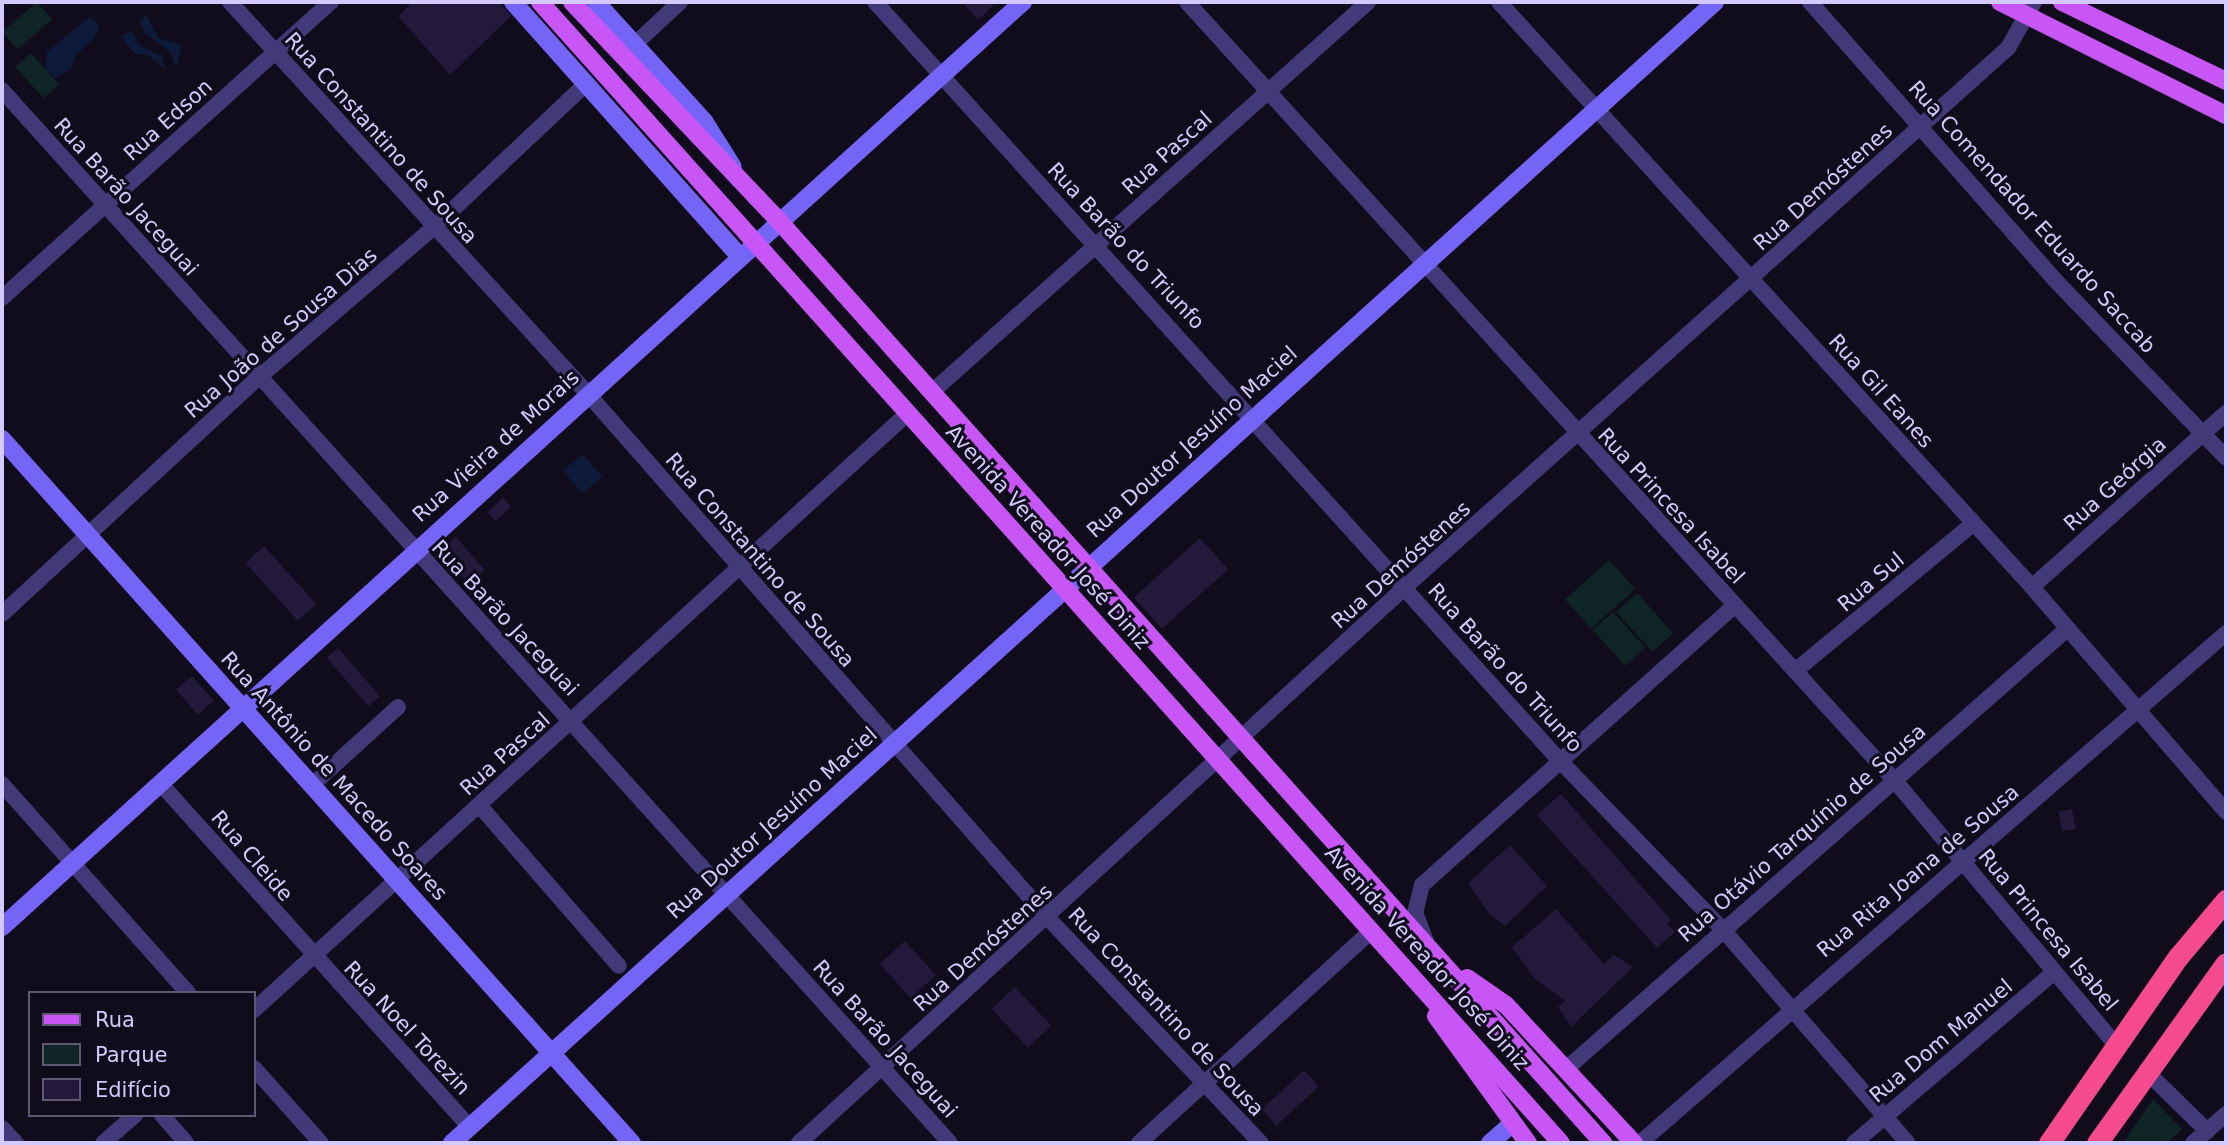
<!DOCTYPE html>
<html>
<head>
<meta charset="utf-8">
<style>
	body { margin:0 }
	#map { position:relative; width:2228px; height:1145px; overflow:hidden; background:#100c1b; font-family:"DejaVu Sans",sans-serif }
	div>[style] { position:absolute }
	.green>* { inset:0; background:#0f2425; transform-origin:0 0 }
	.water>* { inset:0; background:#0d1a39; transform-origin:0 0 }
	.building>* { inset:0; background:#23193b; transform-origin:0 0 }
	.street>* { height:16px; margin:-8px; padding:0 8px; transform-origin:8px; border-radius:8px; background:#413978 }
	.secondary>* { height:18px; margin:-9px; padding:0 9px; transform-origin:9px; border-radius:9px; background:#7565f7 }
	.primary>* { height:18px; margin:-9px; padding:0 9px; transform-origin:9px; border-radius:9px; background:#c856f6 }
	.highway>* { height:21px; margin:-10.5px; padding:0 10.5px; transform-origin:10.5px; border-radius:10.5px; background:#f54b8e }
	span { translate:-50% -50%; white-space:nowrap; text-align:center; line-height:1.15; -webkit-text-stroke:6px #100c1b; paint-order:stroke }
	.street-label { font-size:21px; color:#d3c9fc }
	.frame { position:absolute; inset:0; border:4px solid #d3c9fc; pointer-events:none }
	.legend { position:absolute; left:28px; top:991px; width:228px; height:126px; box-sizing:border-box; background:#100c1b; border:2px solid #5e5875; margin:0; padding:9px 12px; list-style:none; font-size:21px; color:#d3c9fc }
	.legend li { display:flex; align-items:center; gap:14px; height:35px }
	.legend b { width:35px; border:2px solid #5e5875 }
</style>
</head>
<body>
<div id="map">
	<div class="green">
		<div style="left:37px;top:2px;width:23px;height:46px;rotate:49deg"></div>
		<div style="left:31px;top:53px;width:42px;height:21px;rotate:48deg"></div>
		<div style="left:1609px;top:560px;width:39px;height:59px;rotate:48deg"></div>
		<div style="left:1637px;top:593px;width:54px;height:28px;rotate:48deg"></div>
		<div style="left:1613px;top:612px;width:48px;height:27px;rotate:48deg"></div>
		<div style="clip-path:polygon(2153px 1099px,2182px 1129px,2167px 1143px,2123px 1143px)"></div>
	</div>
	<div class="water">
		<div style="clip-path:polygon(146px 14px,158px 38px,182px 45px,176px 67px,170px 52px,146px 34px,139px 21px)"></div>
		<div style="clip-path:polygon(90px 16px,99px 26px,94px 39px,77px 54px,71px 69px,55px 78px,46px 68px,47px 52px)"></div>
		<div style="clip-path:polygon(131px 30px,140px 46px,162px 56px,166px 70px,148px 55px,135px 54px,122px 37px)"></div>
		<div style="left:583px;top:454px;width:30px;height:26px;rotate:50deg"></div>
	</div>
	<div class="building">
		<div style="clip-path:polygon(413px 2px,499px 2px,511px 16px,450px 75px,398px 16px)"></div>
		<div style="clip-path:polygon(962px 2px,997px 2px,978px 20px)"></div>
		<div style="left:503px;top:498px;width:12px;height:21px;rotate:48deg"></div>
		<div style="left:456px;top:537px;width:44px;height:21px;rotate:49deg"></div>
		<div style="left:1200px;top:538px;width:42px;height:89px;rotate:48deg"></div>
		<div style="left:264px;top:546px;width:78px;height:25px;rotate:48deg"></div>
		<div style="left:338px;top:648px;width:64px;height:15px;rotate:49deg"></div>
		<div style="left:192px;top:676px;width:33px;height:21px;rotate:49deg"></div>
		<div style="clip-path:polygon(1561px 794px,1671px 920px,1667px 923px,1675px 932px,1657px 948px,1537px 815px)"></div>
		<div style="left:2072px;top:809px;width:20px;height:14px;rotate:79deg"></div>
		<div style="clip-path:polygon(1510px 845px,1547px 886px,1505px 926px,1490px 915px,1468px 883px)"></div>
		<div style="clip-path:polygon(1556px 909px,1604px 964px,1614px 955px,1633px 967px,1571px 1027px,1558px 1007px,1565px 1001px,1535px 979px,1512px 947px)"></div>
		<div style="left:905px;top:941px;width:46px;height:34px;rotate:48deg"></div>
		<div style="left:1015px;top:987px;width:53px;height:32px;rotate:47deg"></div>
		<div style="left:1304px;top:1070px;width:22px;height:58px;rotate:47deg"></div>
	</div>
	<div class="street">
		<div style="left:230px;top:2px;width:531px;rotate:47.6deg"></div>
		<div style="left:588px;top:394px;width:697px;rotate:48.72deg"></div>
		<div style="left:1048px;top:918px;width:310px;rotate:46.6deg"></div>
		<div style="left:875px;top:2px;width:1024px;rotate:47.93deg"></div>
		<div style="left:1561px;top:762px;width:236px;rotate:46deg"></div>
		<div style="left:1725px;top:932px;width:279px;rotate:49.1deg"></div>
		<div style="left:1187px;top:2px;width:1054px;rotate:47.73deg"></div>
		<div style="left:1896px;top:782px;width:343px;rotate:50.1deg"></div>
		<div style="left:1499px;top:2px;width:791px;rotate:47.66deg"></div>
		<div style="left:2032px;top:587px;width:297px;rotate:49.2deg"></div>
		<div style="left:1810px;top:2px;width:369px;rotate:48.6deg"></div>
		<div style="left:2054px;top:279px;width:248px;rotate:46.1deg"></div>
		<div style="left:635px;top:44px;width:62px;rotate:-43deg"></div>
		<div style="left:2px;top:90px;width:1417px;rotate:48deg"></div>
		<div style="left:2px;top:298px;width:443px;rotate:-42deg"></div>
		<div style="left:932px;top:392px;width:585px;rotate:-41.81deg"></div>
		<div style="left:2032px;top:587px;width:261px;rotate:-41.9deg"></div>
		<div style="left:2px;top:614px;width:348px;rotate:-42.7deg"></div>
		<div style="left:258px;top:378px;width:229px;rotate:-40.6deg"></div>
		<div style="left:432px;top:229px;width:213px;rotate:-43.3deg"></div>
		<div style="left:1795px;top:671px;width:231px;rotate:-39.6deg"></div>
		<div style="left:160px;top:783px;width:463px;rotate:48deg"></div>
		<div style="left:2px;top:784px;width:280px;rotate:48.3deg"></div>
		<div style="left:312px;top:785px;width:116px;rotate:-42.2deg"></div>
		<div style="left:479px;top:805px;width:213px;rotate:49deg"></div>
		<div style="left:1426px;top:941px;width:30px;rotate:-111deg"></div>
		<div style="left:1415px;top:913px;width:29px;rotate:-76deg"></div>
		<div style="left:1422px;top:885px;width:419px;rotate:-41.8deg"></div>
		<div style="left:254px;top:1010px;width:884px;rotate:-42.39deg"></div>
		<div style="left:254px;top:1068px;width:101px;rotate:48.2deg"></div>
		<div style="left:1566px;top:1069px;width:667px;rotate:-41.29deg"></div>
		<div style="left:2146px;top:1071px;width:86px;rotate:44.5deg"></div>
		<div style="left:162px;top:1115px;width:37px;rotate:49deg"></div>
		<div style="left:2px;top:1128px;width:21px;rotate:47deg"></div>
		<div style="left:103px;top:1143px;width:43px;rotate:-41.2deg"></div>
		<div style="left:799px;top:1143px;width:821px;rotate:-42.53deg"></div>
		<div style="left:1404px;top:588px;width:810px;rotate:-41.8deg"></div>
		<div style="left:2008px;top:48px;width:53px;rotate:-60.5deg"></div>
		<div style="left:1139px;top:1143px;width:314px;rotate:-42.4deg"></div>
		<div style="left:1640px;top:1143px;width:777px;rotate:-41.03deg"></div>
		<div style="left:1854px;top:1143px;width:263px;rotate:-40.5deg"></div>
		<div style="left:2193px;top:1143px;width:44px;rotate:-41.3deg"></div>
	</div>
	<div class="secondary">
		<div style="left:513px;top:2px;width:340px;rotate:48.3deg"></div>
		<div style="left:596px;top:2px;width:161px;rotate:47.8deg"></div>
		<div style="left:704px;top:121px;width:54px;rotate:57.8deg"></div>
		<div style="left:2px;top:439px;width:945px;rotate:48.18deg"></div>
		<div style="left:2px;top:927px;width:1378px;rotate:-42.18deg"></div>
		<div style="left:452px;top:1143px;width:1702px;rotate:-42.09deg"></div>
		<div style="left:1490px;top:1143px;width:28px;rotate:-41deg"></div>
	</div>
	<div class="primary">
		<div style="left:540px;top:2px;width:1531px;rotate:48.18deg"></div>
		<div style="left:572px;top:2px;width:301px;rotate:46.6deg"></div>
		<div style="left:779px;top:221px;width:1237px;rotate:48.21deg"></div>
		<div style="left:2000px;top:2px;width:253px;rotate:26.6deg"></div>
		<div style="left:2062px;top:2px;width:182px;rotate:25.7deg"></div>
		<div style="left:1467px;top:978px;width:47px;rotate:34.7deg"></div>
		<div style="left:1506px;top:1005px;width:188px;rotate:47.2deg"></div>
		<div style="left:1436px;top:1016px;width:157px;rotate:54.1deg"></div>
	</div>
	<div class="highway">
		<div style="left:2049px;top:1143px;width:226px;rotate:-55.3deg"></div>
		<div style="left:2178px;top:957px;width:75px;rotate:-49.9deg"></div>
		<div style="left:2097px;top:1143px;width:221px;rotate:-54.4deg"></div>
	</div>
	<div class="street-label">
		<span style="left:168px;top:120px;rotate:-42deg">Rua Edson</span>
		<span style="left:381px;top:138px;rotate:48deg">Rua Constantino de Sousa</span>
		<span style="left:1167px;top:153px;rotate:-42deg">Rua Pascal</span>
		<span style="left:1823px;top:187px;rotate:-42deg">Rua Demóstenes</span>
		<span style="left:126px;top:197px;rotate:48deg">Rua Barão Jaceguai</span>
		<span style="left:2032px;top:217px;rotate:48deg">Rua Comendador Eduardo Saccab</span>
		<span style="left:1126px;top:246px;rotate:47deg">Rua Barão do Triunfo</span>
		<span style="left:281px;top:333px;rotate:-41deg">Rua João de Sousa Dias</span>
		<span style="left:1881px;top:391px;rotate:48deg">Rua Gil Eanes</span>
		<span style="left:1192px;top:442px;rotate:-42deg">Rua Doutor Jesuíno Maciel</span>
		<span style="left:496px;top:446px;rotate:-42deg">Rua Vieira de Morais</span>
		<span style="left:2115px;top:484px;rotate:-42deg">Rua Geórgia</span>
		<span style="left:1671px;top:506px;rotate:47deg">Rua Princesa Isabel</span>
		<span style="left:1048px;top:537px;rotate:48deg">Avenida Vereador José Diniz</span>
		<span style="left:760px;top:560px;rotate:49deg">Rua Constantino de Sousa</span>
		<span style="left:1401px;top:565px;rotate:-42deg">Rua Demóstenes</span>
		<span style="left:1871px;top:582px;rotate:-40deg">Rua Sul</span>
		<span style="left:505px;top:618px;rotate:47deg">Rua Barão Jaceguai</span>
		<span style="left:1505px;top:668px;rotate:48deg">Rua Barão do Triunfo</span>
		<span style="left:505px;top:754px;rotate:-42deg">Rua Pascal</span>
		<span style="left:334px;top:776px;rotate:48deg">Rua Antônio de Macedo Soares</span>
		<span style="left:772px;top:823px;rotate:-42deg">Rua Doutor Jesuíno Maciel</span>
		<span style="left:1802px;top:833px;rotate:-41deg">Rua Otávio Tarquínio de Sousa</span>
		<span style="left:252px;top:856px;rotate:49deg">Rua Cleide</span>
		<span style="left:1918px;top:871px;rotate:-40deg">Rua Rita Joana de Sousa</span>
		<span style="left:2048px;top:930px;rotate:50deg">Rua Princesa Isabel</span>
		<span style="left:983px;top:948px;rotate:-42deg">Rua Demóstenes</span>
		<span style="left:1427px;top:958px;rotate:48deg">Avenida Vereador José Diniz</span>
		<span style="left:1166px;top:1012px;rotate:47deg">Rua Constantino de Sousa</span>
		<span style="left:407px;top:1028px;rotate:47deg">Rua Noel Torezin</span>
		<span style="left:885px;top:1039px;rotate:48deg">Rua Barão Jaceguai</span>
		<span style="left:1941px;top:1041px;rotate:-40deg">Rua Dom Manuel</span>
	</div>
	<div class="frame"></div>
	<ul class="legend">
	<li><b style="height:9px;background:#c856f6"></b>Rua</li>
	<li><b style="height:19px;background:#0f2425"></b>Parque</li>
	<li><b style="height:19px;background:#23193b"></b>Edifício</li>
	</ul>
</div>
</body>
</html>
